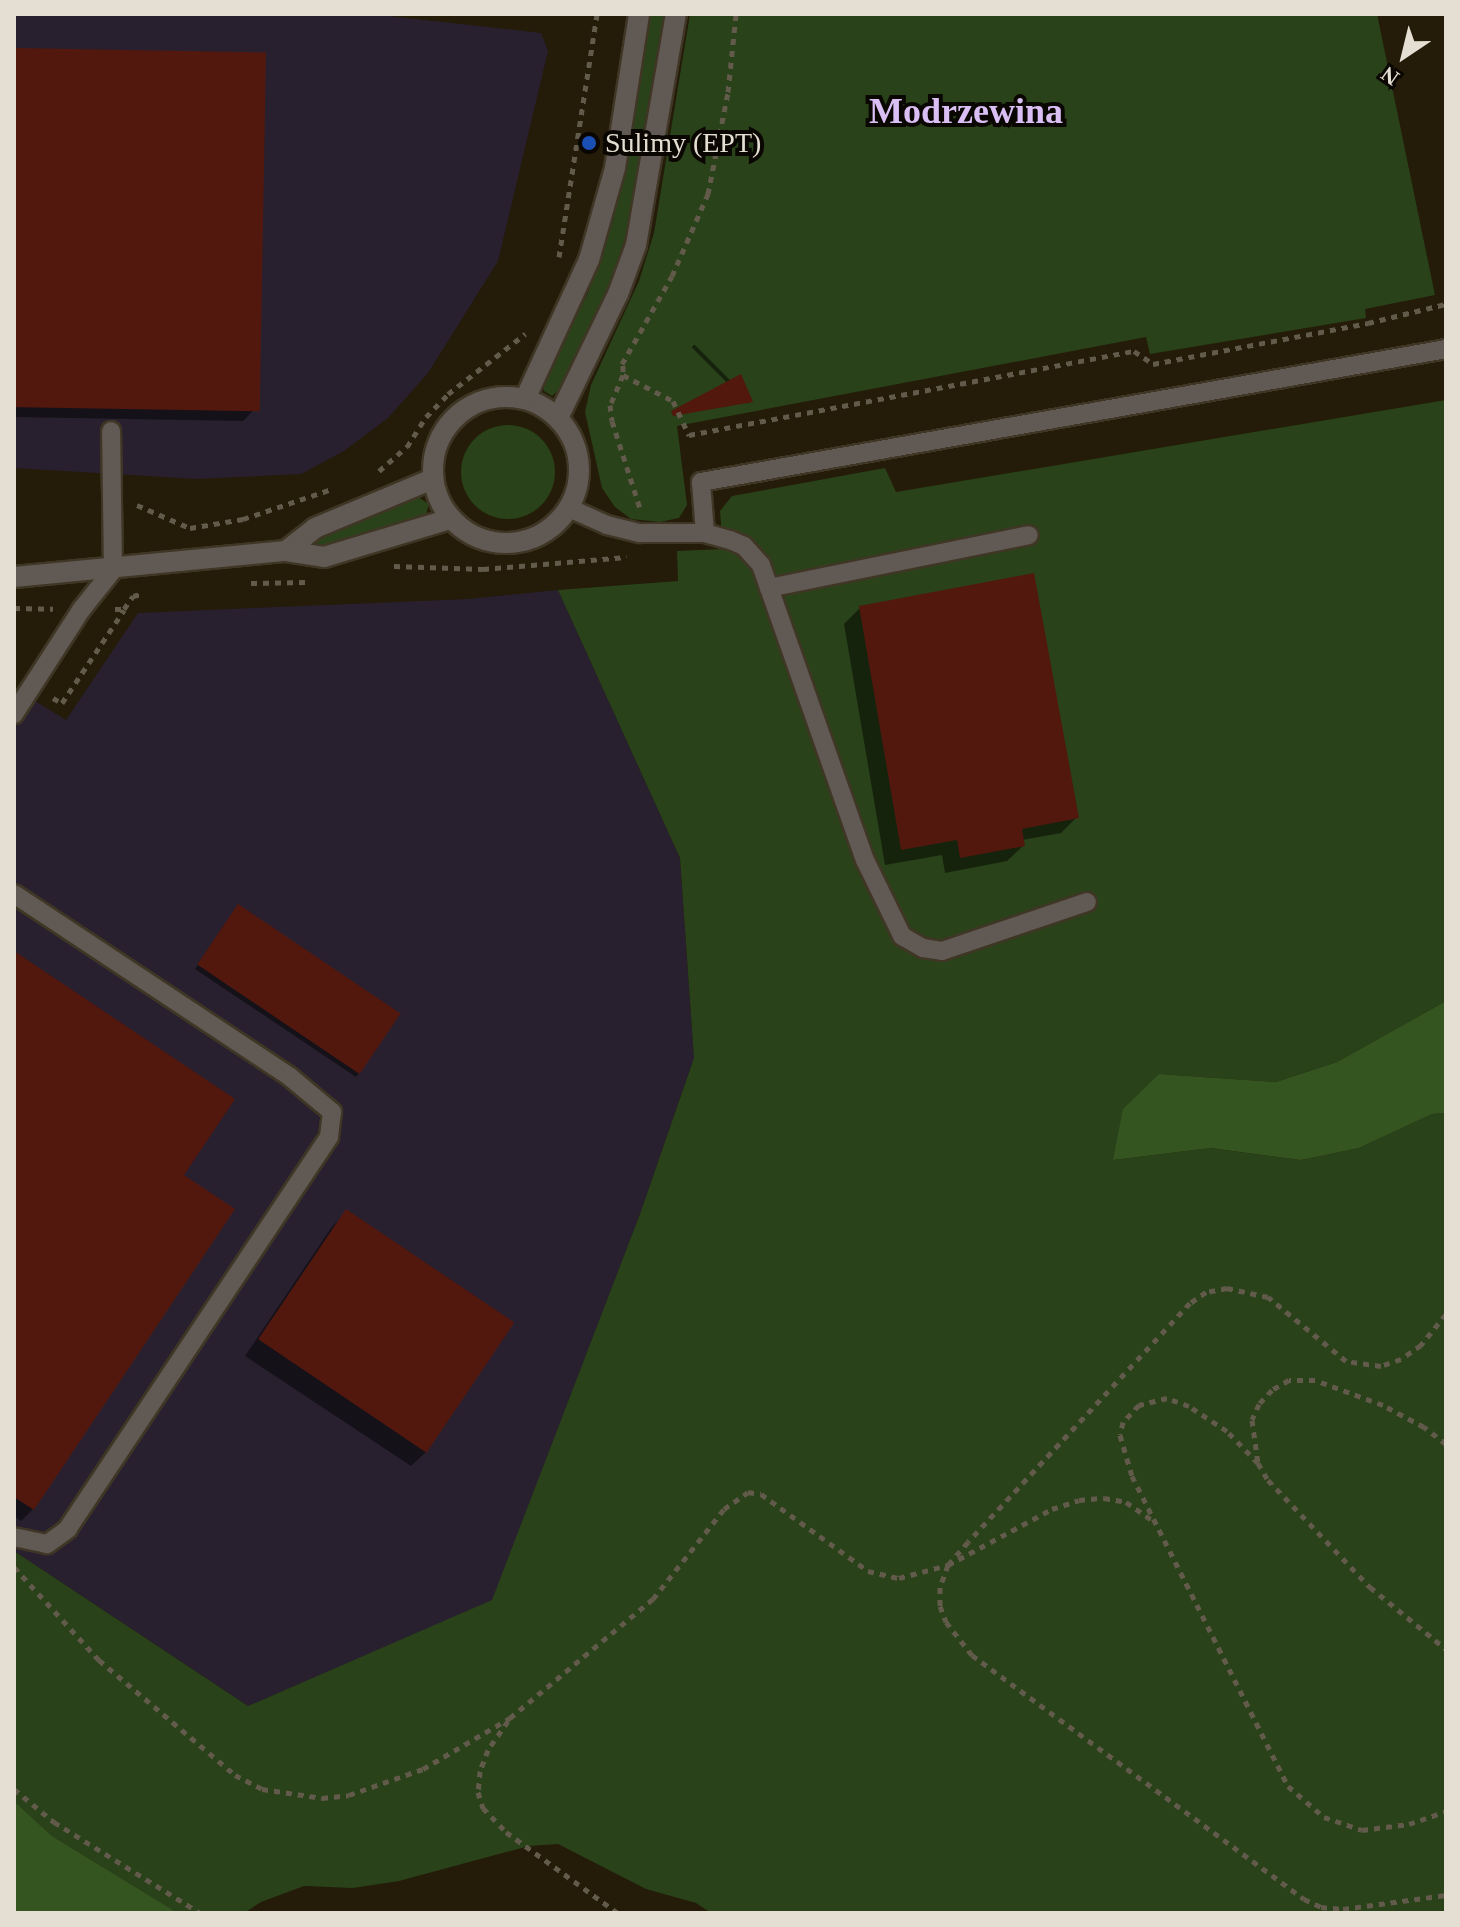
<!DOCTYPE html>
<html>
<head>
<meta charset="utf-8">
<style>
	body { margin:0 }
	#map { position:relative; width:1460px; height:1927px; overflow:hidden; background:#241b09; font-family:Georgia,serif }
	div>[style] { position:absolute }
	.industrial>* { inset:0; background:#28202f }
	.green>* { inset:0; background:#294219 }
	.round { border-radius:50% }
	.forest>* { inset:0; background:#355520 }
	.shadow>* { inset:0; background:#0007; transform-origin:0 0 }
	.building>* { inset:0; background:#52180e; transform-origin:0 0 }
	.path>* { height:5px; margin-top:-2.5px; transform-origin:0; background:repeating-linear-gradient(90deg,#625a4a 0 6px,transparent 0 12px) }
	.roads { filter:drop-shadow(2px 0 #3f3625) drop-shadow(-2px 0 #3f3625) drop-shadow(0 2px #3f3625) drop-shadow(0 -2px #3f3625) }
	.service>* { height:18px; margin:-9px; padding:0 9px; transform-origin:9px; border-radius:9px; background:#615953 }
	.minor>* { height:20px; margin:-10px; padding:0 10px; transform-origin:10px; border-radius:10px; background:#615953 }
	.minor>.ring { margin:-10px; padding:0; box-sizing:content-box; background:none; border:20px solid #615953; border-radius:50% }
	.dots>* { width:22px; height:22px; translate:-50% -50%; box-sizing:border-box; border:4px solid #0a0702; border-radius:50% }
	span { translate:-50% -50%; white-space:nowrap; text-align:center; line-height:1.15; -webkit-text-stroke:8px #0a0702; paint-order:stroke }
	.poi-label { font-size:28px; color:#e5dfd3 }
	.left { translate:0 -50%; text-align:left }
	.district-label { font-size:36px; color:#dabff5; font-weight:700 }
	.frame { position:absolute; inset:0; border:16px solid #e5dfd3; pointer-events:none }
	.north { position:absolute; left:1364px; top:16px; width:80px; height:80px; -webkit-text-stroke:6px #0a0702; paint-order:stroke; rotate:215deg; font-size:22px; font-weight:700; line-height:32px; text-align:center; color:#e5dfd3 }
	.north::after { content:''; display:block; margin:auto; width:28px; height:36px; background:#e5dfd3; clip-path:polygon(50% 0,100% 100%,50% 72%,0 100%) }
</style>
</head>
<body>
<div id="map">
	<div class="industrial">
		<div style="clip-path:polygon(14px 14px,370px 14px,541px 33px,548px 51px,498px 261px,428px 373px,388px 418px,344px 451px,301px 474px,197px 479px,14px 468px)"></div>
		<div style="clip-path:polygon(558px 590px,680px 858px,694px 1058px,640px 1214px,492px 1601px,248px 1706px,14px 1551px,14px 688px,66px 720px,138px 613px,469px 599px)"></div>
	</div>
	<div class="green">
		<div style="clip-path:polygon(647px 14px,667px 14px,631px 219px,605px 301px,559px 390px,552px 396px,544px 391px,543px 382px,588px 293px,613px 221px)"></div>
		<div style="clip-path:polygon(690px 14px,1377px 14px,1435px 295px,1365px 309px,1366px 318px,1150px 354px,1146px 337px,677px 426px,687px 505px,679px 518px,660px 522px,631px 519px,615px 507px,602px 488px,585px 412px,591px 385px,639px 281px,654px 233px)"></div>
		<div style="clip-path:polygon(1446px 400px,1446px 1001px,1337px 1062px,1276px 1082px,1159px 1074px,1113px 1160px,1209px 1148px,1301px 1160px,1359px 1148px,1432px 1114px,1446px 1113px,1446px 1913px,711px 1913px,696px 1903px,646px 1889px,558px 1844px,529px 1846px,399px 1881px,353px 1888px,304px 1886px,261px 1902px,244px 1913px,178px 1913px,52px 1836px,14px 1801px,14px 1551px,248px 1706px,492px 1600px,640px 1214px,694px 1058px,680px 858px,558px 590px,678px 581px,677px 551px,723px 549px,720px 511px,732px 496px,885px 468px,896px 492px)"></div>
		<div class="round" style="left:461px;top:425px;width:94px;height:94px"></div>
		<div style="clip-path:polygon(418px 497px,429px 504px,426px 515px,369px 536px,315px 550px,307px 546px,308px 538px)"></div>
	</div>
	<div class="forest">
		<div style="clip-path:polygon(1446px 1001px,1446px 1113px,1432px 1114px,1359px 1148px,1301px 1160px,1210px 1148px,1113px 1160px,1123px 1109px,1159px 1074px,1276px 1082px,1337px 1062px)"></div>
		<div style="clip-path:polygon(14px 1801px,52px 1836px,178px 1913px,14px 1913px)"></div>
	</div>
	<div class="shadow">
		<div style="clip-path:polygon(14px 51px,255px 409px,243px 421px,14px 417px)"></div>
		<div style="left:751px;top:401px;width:4px;height:80px;rotate:135deg"></div>
		<div style="clip-path:polygon(860px 608px,1077px 817px,1061px 833px,1022px 840px,1023px 846px,1007px 861px,945px 873px,942px 855px,885px 865px,844px 624px)"></div>
		<div style="clip-path:polygon(235px 910px,359px 1073px,356px 1077px,195px 969px)"></div>
		<div style="clip-path:polygon(14px 954px,181px 1175px,232px 1209px,33px 1509px,21px 1521px,14px 1516px)"></div>
		<div style="clip-path:polygon(346px 1212px,427px 1451px,411px 1466px,245px 1356px,331px 1228px)"></div>
	</div>
	<div class="building">
		<div style="left:14px;top:48px;width:252px;height:359px;rotate:1deg"></div>
		<div style="clip-path:polygon(741px 374px,753px 402px,673px 416px,671px 411px)"></div>
		<div style="clip-path:polygon(1034px 573px,1079px 818px,1022px 829px,1025px 846px,960px 858px,957px 840px,901px 850px,859px 606px)"></div>
		<div style="left:238px;top:904px;width:196px;height:73px;rotate:34deg"></div>
		<div style="clip-path:polygon(14px 951px,235px 1099px,184px 1175px,235px 1209px,34px 1510px,14px 1497px)"></div>
		<div style="left:346px;top:1209px;width:203px;height:157px;rotate:34deg"></div>
	</div>
	<div class="path">
		<div style="left:559px;top:257px;width:246px;rotate:-81.1deg"></div>
		<div style="left:622px;top:364px;width:101px;rotate:-60.4deg"></div>
		<div style="left:672px;top:276px;width:90px;rotate:-66.3deg"></div>
		<div style="left:708px;top:194px;width:104px;rotate:-78.9deg"></div>
		<div style="left:728px;top:92px;width:78px;rotate:-84.1deg"></div>
		<div style="left:623px;top:365px;width:10px;rotate:90deg"></div>
		<div style="left:623px;top:375px;width:33px;rotate:113deg"></div>
		<div style="left:610px;top:405px;width:16px;rotate:83deg"></div>
		<div style="left:612px;top:421px;width:91px;rotate:72.2deg"></div>
		<div style="left:623px;top:375px;width:56px;rotate:27.5deg"></div>
		<div style="left:673px;top:401px;width:38px;rotate:65deg"></div>
		<div style="left:689px;top:435px;width:453px;rotate:-10.7deg"></div>
		<div style="left:1134px;top:351px;width:23px;rotate:34deg"></div>
		<div style="left:1153px;top:364px;width:219px;rotate:-10.8deg"></div>
		<div style="left:1368px;top:323px;width:80px;rotate:-13.7deg"></div>
		<div style="left:379px;top:471px;width:37px;rotate:-41deg"></div>
		<div style="left:407px;top:447px;width:36px;rotate:-58deg"></div>
		<div style="left:426px;top:417px;width:32px;rotate:-46deg"></div>
		<div style="left:448px;top:394px;width:98px;rotate:-37.9deg"></div>
		<div style="left:137px;top:505px;width:58px;rotate:23.5deg"></div>
		<div style="left:190px;top:528px;width:54px;rotate:-9.6deg"></div>
		<div style="left:243px;top:519px;width:91px;rotate:-18.6deg"></div>
		<div style="left:394px;top:566px;width:89px;rotate:1.9deg"></div>
		<div style="left:483px;top:569px;width:144px;rotate:-4.8deg"></div>
		<div style="left:251px;top:583px;width:54px;rotate:-1.1deg"></div>
		<div style="left:14px;top:608px;width:39px;rotate:1deg"></div>
		<div style="left:115px;top:609px;width:9px"></div>
		<div style="left:124px;top:609px;width:16px;rotate:-55deg"></div>
		<div style="left:133px;top:596px;width:9px;rotate:-13deg"></div>
		<div style="left:53px;top:698px;width:10px;rotate:29deg"></div>
		<div style="left:62px;top:703px;width:112px;rotate:-56.3deg"></div>
		<div style="left:1446px;top:1314px;width:40px;rotate:129deg"></div>
		<div style="left:1421px;top:1345px;width:24px;rotate:145deg"></div>
		<div style="left:1401px;top:1359px;width:21px;rotate:161deg"></div>
		<div style="left:1381px;top:1366px;width:35px;rotate:-172deg"></div>
		<div style="left:1346px;top:1361px;width:101px;rotate:-140.6deg"></div>
		<div style="left:1268px;top:1297px;width:42px;rotate:-167.6deg"></div>
		<div style="left:1227px;top:1288px;width:21px;rotate:169deg"></div>
		<div style="left:1206px;top:1292px;width:19px;rotate:145deg"></div>
		<div style="left:1190px;top:1303px;width:326px;rotate:132.9deg"></div>
		<div style="left:968px;top:1542px;width:30px;rotate:131deg"></div>
		<div style="left:948px;top:1565px;width:23px;rotate:110deg"></div>
		<div style="left:940px;top:1587px;width:19px;rotate:90deg"></div>
		<div style="left:940px;top:1606px;width:17px;rotate:69deg"></div>
		<div style="left:946px;top:1622px;width:42px;rotate:51.8deg"></div>
		<div style="left:972px;top:1655px;width:412px;rotate:36.3deg"></div>
		<div style="left:1304px;top:1899px;width:19px;rotate:25deg"></div>
		<div style="left:1321px;top:1907px;width:22px;rotate:5deg"></div>
		<div style="left:1343px;top:1909px;width:104px;rotate:-7.7deg"></div>
		<div style="left:1446px;top:1444px;width:28px;rotate:-142deg"></div>
		<div style="left:1424px;top:1427px;width:47px;rotate:-151.8deg"></div>
		<div style="left:1383px;top:1405px;width:72px;rotate:-159.8deg"></div>
		<div style="left:1315px;top:1380px;width:26px;rotate:180deg"></div>
		<div style="left:1289px;top:1380px;width:20px;rotate:150deg"></div>
		<div style="left:1272px;top:1390px;width:19px;rotate:133deg"></div>
		<div style="left:1259px;top:1404px;width:17px;rotate:114deg"></div>
		<div style="left:1252px;top:1420px;width:43px;rotate:82.1deg"></div>
		<div style="left:1258px;top:1463px;width:20px;rotate:60deg"></div>
		<div style="left:1268px;top:1480px;width:148px;rotate:46.4deg"></div>
		<div style="left:1370px;top:1587px;width:98px;rotate:39.2deg"></div>
		<div style="left:1258px;top:1463px;width:45px;rotate:-134.1deg"></div>
		<div style="left:1227px;top:1431px;width:45px;rotate:-146.7deg"></div>
		<div style="left:1189px;top:1406px;width:23px;rotate:-160deg"></div>
		<div style="left:1167px;top:1398px;width:29px;rotate:166deg"></div>
		<div style="left:1139px;top:1405px;width:23px;rotate:133deg"></div>
		<div style="left:1123px;top:1422px;width:13px;rotate:103deg"></div>
		<div style="left:1120px;top:1435px;width:43px;rotate:73.7deg"></div>
		<div style="left:1132px;top:1476px;width:347px;rotate:63.3deg"></div>
		<div style="left:1288px;top:1786px;width:48px;rotate:40.7deg"></div>
		<div style="left:1324px;top:1817px;width:40px;rotate:18.9deg"></div>
		<div style="left:1362px;top:1830px;width:47px;rotate:-7.3deg"></div>
		<div style="left:1409px;top:1824px;width:39px;rotate:-19deg"></div>
		<div style="left:14px;top:1567px;width:126px;rotate:47.6deg"></div>
		<div style="left:99px;top:1660px;width:178px;rotate:40.2deg"></div>
		<div style="left:235px;top:1775px;width:30px;rotate:27deg"></div>
		<div style="left:262px;top:1789px;width:61px;rotate:8.5deg"></div>
		<div style="left:322px;top:1798px;width:27px;rotate:-6deg"></div>
		<div style="left:349px;top:1795px;width:78px;rotate:-19.4deg"></div>
		<div style="left:423px;top:1769px;width:101px;rotate:-30.4deg"></div>
		<div style="left:510px;top:1718px;width:186px;rotate:-39.8deg"></div>
		<div style="left:653px;top:1599px;width:115px;rotate:-51.7deg"></div>
		<div style="left:724px;top:1509px;width:29px;rotate:-35deg"></div>
		<div style="left:748px;top:1492px;width:13px;rotate:9deg"></div>
		<div style="left:761px;top:1494px;width:132px;rotate:35.7deg"></div>
		<div style="left:868px;top:1571px;width:32px;rotate:13deg"></div>
		<div style="left:899px;top:1578px;width:51px;rotate:-14.9deg"></div>
		<div style="left:948px;top:1565px;width:118px;rotate:-28.3deg"></div>
		<div style="left:1052px;top:1509px;width:28px;rotate:-18deg"></div>
		<div style="left:1079px;top:1500px;width:25px;rotate:-5deg"></div>
		<div style="left:1104px;top:1498px;width:22px;rotate:10deg"></div>
		<div style="left:1126px;top:1502px;width:35px;rotate:35deg"></div>
		<div style="left:508px;top:1721px;width:35px;rotate:125deg"></div>
		<div style="left:488px;top:1750px;width:22px;rotate:111deg"></div>
		<div style="left:480px;top:1771px;width:21px;rotate:95deg"></div>
		<div style="left:478px;top:1792px;width:17px;rotate:73deg"></div>
		<div style="left:483px;top:1808px;width:33px;rotate:46deg"></div>
		<div style="left:506px;top:1832px;width:138px;rotate:35.9deg"></div>
		<div style="left:14px;top:1789px;width:52px;rotate:39.5deg"></div>
		<div style="left:54px;top:1822px;width:172px;rotate:31.9deg"></div>
	</div>
	<div class="roads">
		<div class="service">
			<div style="left:569px;top:508px;width:42px;rotate:24.1deg"></div>
			<div style="left:607px;top:525px;width:34px;rotate:14deg"></div>
			<div style="left:640px;top:533px;width:65px"></div>
			<div style="left:705px;top:533px;width:26px;rotate:16deg"></div>
			<div style="left:730px;top:540px;width:15px;rotate:23deg"></div>
			<div style="left:744px;top:546px;width:25px;rotate:48deg"></div>
			<div style="left:761px;top:565px;width:313px;rotate:70.6deg"></div>
			<div style="left:865px;top:860px;width:85px;rotate:64deg"></div>
			<div style="left:902px;top:936px;width:24px;rotate:30deg"></div>
			<div style="left:923px;top:948px;width:19px;rotate:9deg"></div>
			<div style="left:942px;top:951px;width:153px;rotate:-18.7deg"></div>
			<div style="left:705px;top:533px;width:51px;rotate:-94.5deg"></div>
			<div style="left:701px;top:482px;width:757px;rotate:-10.12deg"></div>
			<div style="left:769px;top:588px;width:265px;rotate:-11.5deg"></div>
			<div style="left:14px;top:714px;width:124px;rotate:-57.2deg"></div>
			<div style="left:81px;top:610px;width:51px;rotate:-51.3deg"></div>
			<div style="left:113px;top:570px;width:139px;rotate:-90.8deg"></div>
			<div style="left:14px;top:894px;width:331px;rotate:33.5deg"></div>
			<div style="left:290px;top:1077px;width:55px;rotate:39.8deg"></div>
			<div style="left:332px;top:1112px;width:25px;rotate:97deg"></div>
			<div style="left:329px;top:1137px;width:471px;rotate:123.7deg"></div>
			<div style="left:68px;top:1529px;width:26px;rotate:144deg"></div>
			<div style="left:47px;top:1544px;width:34px;rotate:-168deg"></div>
		</div>
		<div class="minor">
			<div class="ring" style="left:433px;top:397px;width:126px;height:126px"></div>
			<div style="left:525px;top:399px;width:153px;rotate:-65.3deg"></div>
			<div style="left:589px;top:260px;width:96px;rotate:-74.2deg"></div>
			<div style="left:615px;top:168px;width:156px;rotate:-81.1deg"></div>
			<div style="left:558px;top:418px;width:138px;rotate:-64.2deg"></div>
			<div style="left:618px;top:294px;width:52px;rotate:-69.8deg"></div>
			<div style="left:636px;top:245px;width:234px;rotate:-80.2deg"></div>
			<div style="left:286px;top:551px;width:37px;rotate:-38deg"></div>
			<div style="left:315px;top:528px;width:128px;rotate:-22.6deg"></div>
			<div style="left:14px;top:577px;width:273px;rotate:-5.5deg"></div>
			<div style="left:286px;top:551px;width:38px;rotate:9deg"></div>
			<div style="left:324px;top:557px;width:132px;rotate:-16.8deg"></div>
		</div>
	</div>
	<div class="dots">
		<div style="left:589px;top:143px;background:#1a4fb4"></div>
	</div>
	<div class="poi-label">
		<span class="left" style="left:605px;top:143px">Sulimy (EPT)</span>
	</div>
	<div class="district-label">
		<span style="left:966px;top:112px">Modrzewina</span>
	</div>
	<div class="frame"></div>
	<div class="north">N</div>
</div>
</body>
</html>
